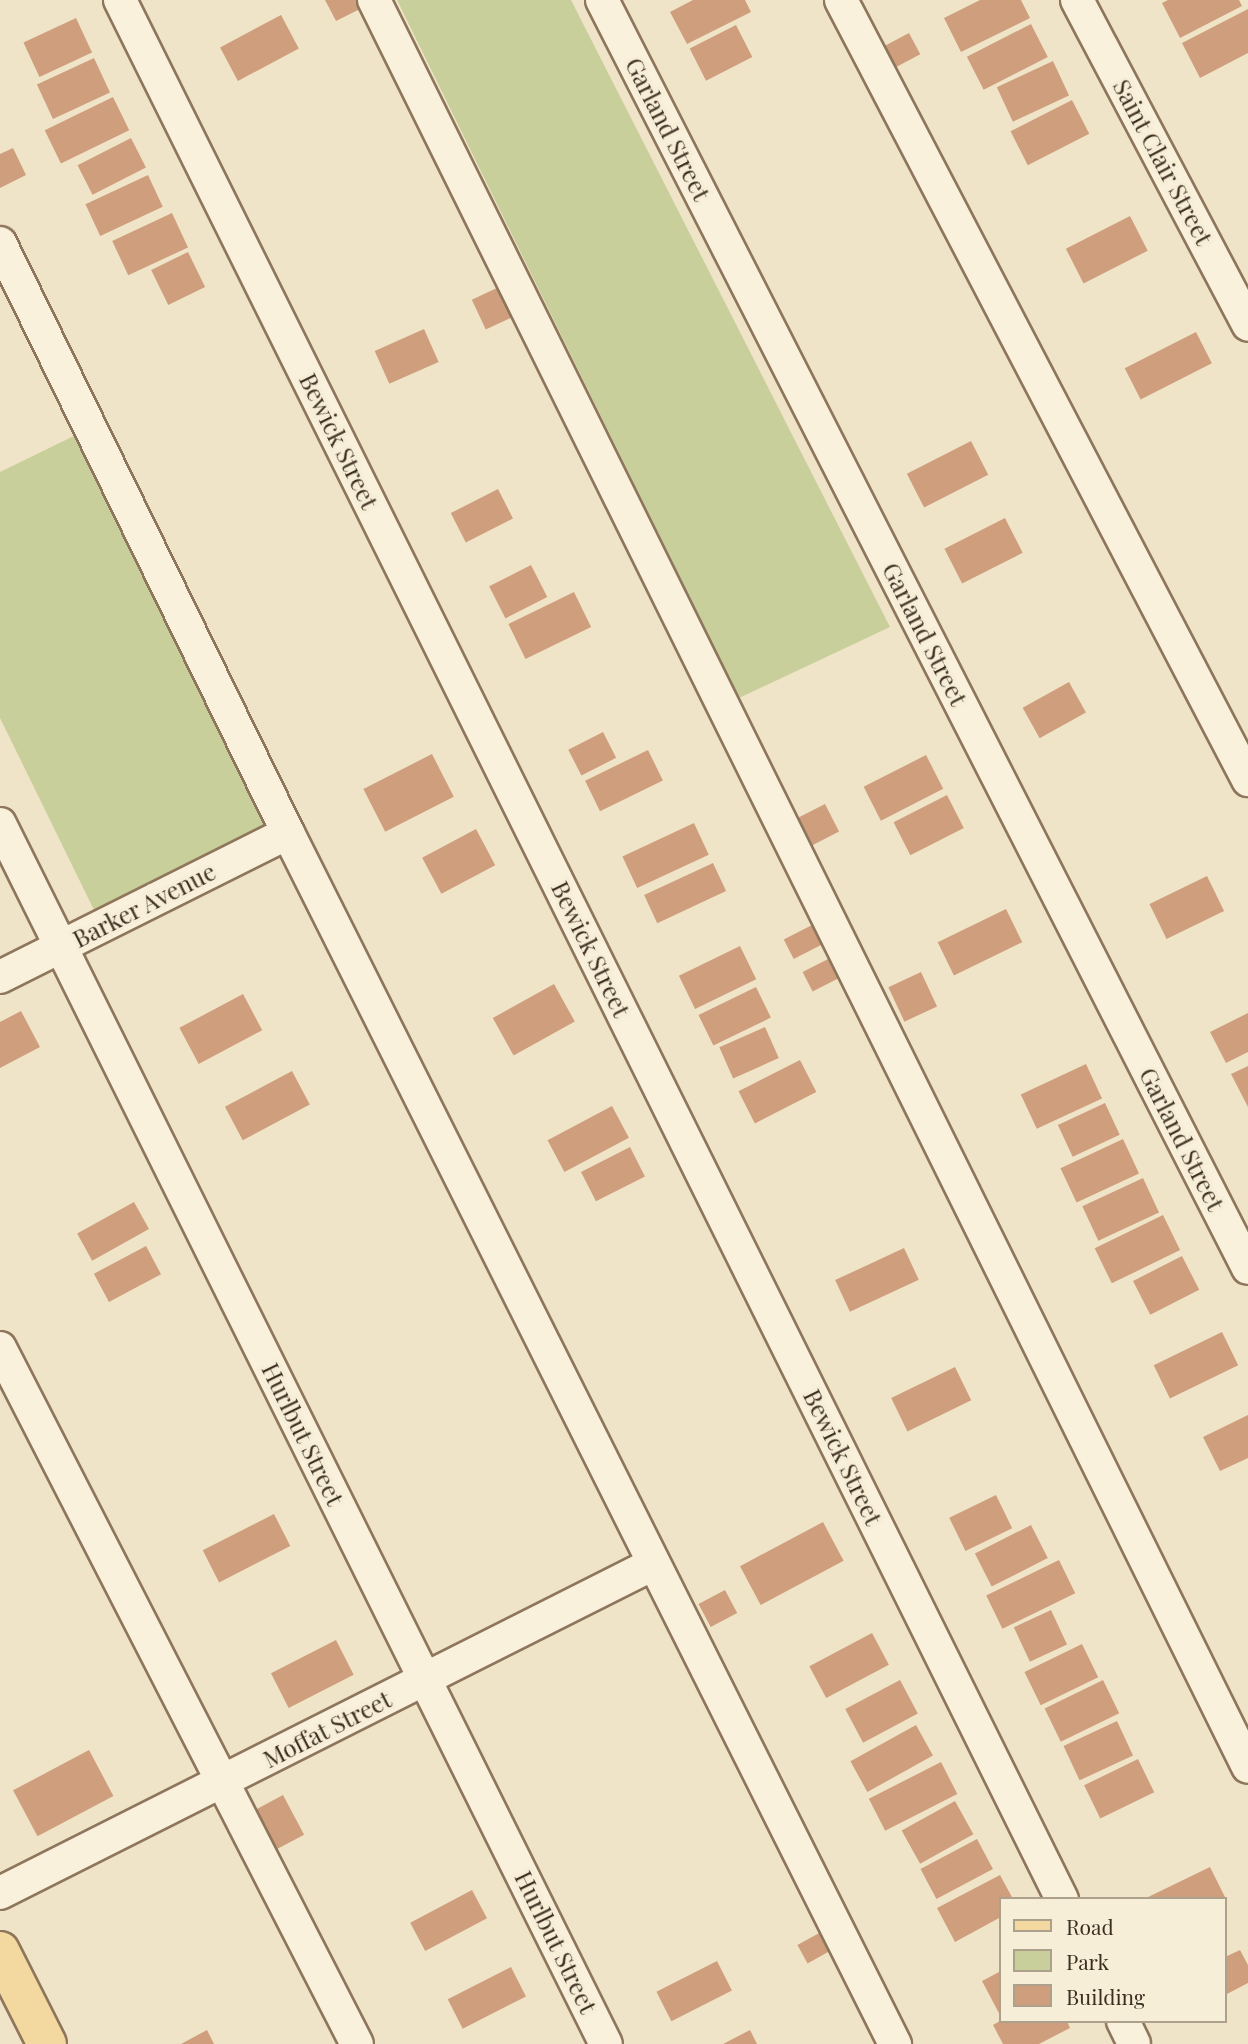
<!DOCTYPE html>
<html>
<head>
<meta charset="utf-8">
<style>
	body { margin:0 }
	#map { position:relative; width:1248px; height:2044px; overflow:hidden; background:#f0e4c8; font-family:"Playfair Display",serif }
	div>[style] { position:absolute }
	.green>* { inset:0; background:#c9cf9b }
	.building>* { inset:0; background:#cf9f7d; transform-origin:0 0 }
	.roads { filter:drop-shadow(2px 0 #8d765c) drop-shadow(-2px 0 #8d765c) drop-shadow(0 2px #8d765c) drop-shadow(0 -2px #8d765c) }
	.minor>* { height:32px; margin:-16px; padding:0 16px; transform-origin:16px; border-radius:16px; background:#faf1dc }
	.major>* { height:38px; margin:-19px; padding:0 19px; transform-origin:19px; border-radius:19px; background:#f3d9a0 }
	span { translate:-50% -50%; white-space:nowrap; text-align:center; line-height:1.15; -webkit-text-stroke:7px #f7eed8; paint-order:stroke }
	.street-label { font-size:24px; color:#3d2e20 }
	.legend { position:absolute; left:999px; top:1897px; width:228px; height:126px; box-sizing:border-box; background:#f7eed8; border:2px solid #ada18e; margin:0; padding:9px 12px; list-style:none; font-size:21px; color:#3d2e20 }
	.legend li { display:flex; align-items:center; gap:14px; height:35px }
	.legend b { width:35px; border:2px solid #ada18e }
</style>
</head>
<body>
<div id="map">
	<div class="green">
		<div style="clip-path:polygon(397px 0,571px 0,890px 627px,739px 698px)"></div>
		<div style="clip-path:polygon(82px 432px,273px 822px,94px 910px,0 718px,0 472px)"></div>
	</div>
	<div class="building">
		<div style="clip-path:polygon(325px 0,358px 0,362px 8px,336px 21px)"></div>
		<div style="clip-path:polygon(693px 0,745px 0,751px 12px,687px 44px,670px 12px)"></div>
		<div style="clip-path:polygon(980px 0,1021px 0,1030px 18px,961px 52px,944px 18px)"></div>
		<div style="clip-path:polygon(1168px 0,1239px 0,1242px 6px,1180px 38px,1162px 3px)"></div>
		<div style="clip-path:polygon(1248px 9px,1248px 53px,1200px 78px,1182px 43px)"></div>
		<div style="left:281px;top:15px;width:38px;height:69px;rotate:62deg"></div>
		<div style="left:76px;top:18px;width:38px;height:58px;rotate:65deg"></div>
		<div style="left:1031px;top:24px;width:37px;height:72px;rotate:63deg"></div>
		<div style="left:736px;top:25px;width:36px;height:52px;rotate:63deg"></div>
		<div style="left:909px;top:33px;width:24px;height:31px;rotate:62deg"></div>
		<div style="left:94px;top:58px;width:38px;height:63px;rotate:65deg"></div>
		<div style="left:1053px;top:61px;width:38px;height:62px;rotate:65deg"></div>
		<div style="left:113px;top:97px;width:37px;height:76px;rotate:64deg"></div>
		<div style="left:1072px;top:100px;width:38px;height:69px;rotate:63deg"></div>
		<div style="left:131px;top:138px;width:33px;height:60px;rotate:63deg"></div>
		<div style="clip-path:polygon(13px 148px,26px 175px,0 188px,0 154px)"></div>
		<div style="left:148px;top:175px;width:35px;height:69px;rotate:65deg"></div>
		<div style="left:172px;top:213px;width:38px;height:66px;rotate:65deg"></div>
		<div style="left:1130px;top:216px;width:39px;height:72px;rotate:63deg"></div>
		<div style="left:188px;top:252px;width:39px;height:41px;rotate:64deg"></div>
		<div style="left:499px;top:287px;width:33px;height:30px;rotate:65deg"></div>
		<div style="left:424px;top:329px;width:36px;height:54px;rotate:66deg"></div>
		<div style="left:1196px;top:332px;width:35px;height:80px;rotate:63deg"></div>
		<div style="left:971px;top:441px;width:38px;height:72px;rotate:63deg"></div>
		<div style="left:498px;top:489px;width:33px;height:53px;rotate:63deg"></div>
		<div style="left:1005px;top:518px;width:39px;height:68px;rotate:63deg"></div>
		<div style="left:531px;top:565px;width:36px;height:47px;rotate:63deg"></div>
		<div style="left:574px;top:592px;width:39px;height:73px;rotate:64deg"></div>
		<div style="left:1069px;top:682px;width:35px;height:53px;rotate:61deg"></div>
		<div style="left:603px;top:732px;width:29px;height:39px;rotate:63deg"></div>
		<div style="left:648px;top:750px;width:34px;height:70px;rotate:64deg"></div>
		<div style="left:432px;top:754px;width:48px;height:77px;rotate:63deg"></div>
		<div style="left:926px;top:755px;width:38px;height:70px;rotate:63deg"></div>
		<div style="left:947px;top:795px;width:37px;height:60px;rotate:63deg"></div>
		<div style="left:825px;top:804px;width:31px;height:32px;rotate:63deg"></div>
		<div style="left:694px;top:823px;width:35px;height:79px;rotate:65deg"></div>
		<div style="left:476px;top:829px;width:41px;height:61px;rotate:62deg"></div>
		<div style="left:713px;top:863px;width:31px;height:76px;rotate:65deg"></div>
		<div style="left:1207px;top:876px;width:39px;height:64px;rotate:64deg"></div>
		<div style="left:1006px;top:909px;width:37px;height:76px;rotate:64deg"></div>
		<div style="left:814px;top:924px;width:22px;height:34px;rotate:63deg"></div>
		<div style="left:740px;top:946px;width:37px;height:68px;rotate:64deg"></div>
		<div style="left:832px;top:957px;width:22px;height:33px;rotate:63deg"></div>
		<div style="left:921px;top:972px;width:38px;height:36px;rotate:65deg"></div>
		<div style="left:554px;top:984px;width:43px;height:70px;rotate:61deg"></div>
		<div style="left:756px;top:987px;width:34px;height:64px;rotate:64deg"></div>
		<div style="left:243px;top:994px;width:41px;height:72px;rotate:62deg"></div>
		<div style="clip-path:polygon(21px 1011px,40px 1047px,0 1068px,0 1022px)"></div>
		<div style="clip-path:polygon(1248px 1013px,1248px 1052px,1226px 1063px,1210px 1032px)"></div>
		<div style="left:765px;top:1027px;width:34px;height:50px;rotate:66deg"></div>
		<div style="left:800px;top:1060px;width:36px;height:69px;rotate:63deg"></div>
		<div style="left:1086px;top:1064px;width:38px;height:72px;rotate:65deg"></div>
		<div style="clip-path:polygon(1248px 1066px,1248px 1107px,1231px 1074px)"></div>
		<div style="left:292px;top:1071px;width:38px;height:76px;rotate:62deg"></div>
		<div style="left:1105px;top:1103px;width:35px;height:52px;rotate:65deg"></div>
		<div style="left:612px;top:1106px;width:36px;height:73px;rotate:62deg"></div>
		<div style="left:1123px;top:1139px;width:38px;height:69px;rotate:65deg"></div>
		<div style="left:630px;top:1147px;width:33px;height:55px;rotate:63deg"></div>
		<div style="left:1143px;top:1178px;width:38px;height:67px;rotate:65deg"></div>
		<div style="left:134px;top:1202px;width:31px;height:65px;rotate:61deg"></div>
		<div style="left:1163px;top:1215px;width:39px;height:76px;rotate:64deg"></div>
		<div style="left:146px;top:1246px;width:32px;height:59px;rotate:62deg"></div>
		<div style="left:904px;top:1248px;width:35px;height:76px;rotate:65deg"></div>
		<div style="left:1182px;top:1256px;width:38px;height:55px;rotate:63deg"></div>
		<div style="left:1222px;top:1332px;width:37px;height:76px;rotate:64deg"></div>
		<div style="left:955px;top:1367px;width:37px;height:71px;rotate:64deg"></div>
		<div style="clip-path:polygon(1248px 1415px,1248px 1458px,1220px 1471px,1203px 1437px)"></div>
		<div style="left:996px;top:1495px;width:37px;height:52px;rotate:64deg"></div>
		<div style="left:274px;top:1514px;width:36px;height:80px;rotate:63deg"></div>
		<div style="left:823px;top:1522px;width:44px;height:94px;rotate:62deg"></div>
		<div style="left:1031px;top:1525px;width:37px;height:63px;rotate:63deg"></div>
		<div style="left:1059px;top:1560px;width:37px;height:81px;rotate:64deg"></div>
		<div style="left:725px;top:1590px;width:26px;height:30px;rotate:62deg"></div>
		<div style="left:1051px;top:1610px;width:38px;height:41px;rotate:65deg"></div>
		<div style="left:872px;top:1633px;width:36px;height:71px;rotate:62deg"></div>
		<div style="left:336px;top:1640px;width:39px;height:73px;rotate:63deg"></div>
		<div style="left:1082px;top:1644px;width:37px;height:64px;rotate:64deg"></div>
		<div style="left:900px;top:1680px;width:38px;height:62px;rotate:62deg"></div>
		<div style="left:1103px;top:1680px;width:37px;height:65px;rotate:64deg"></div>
		<div style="left:1117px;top:1721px;width:38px;height:59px;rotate:65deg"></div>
		<div style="left:916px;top:1725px;width:35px;height:75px;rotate:61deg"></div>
		<div style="left:89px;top:1750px;width:52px;height:86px;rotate:62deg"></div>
		<div style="left:1138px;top:1759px;width:37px;height:60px;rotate:64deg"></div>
		<div style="left:941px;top:1762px;width:36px;height:81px;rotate:63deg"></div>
		<div style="left:283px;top:1795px;width:45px;height:37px;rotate:62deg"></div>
		<div style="left:955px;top:1801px;width:38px;height:61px;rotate:61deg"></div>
		<div style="left:977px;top:1839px;width:34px;height:64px;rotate:62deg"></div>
		<div style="clip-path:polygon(1210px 1867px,1226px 1899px,1144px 1899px)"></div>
		<div style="clip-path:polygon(1000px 1875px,1013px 1899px,1001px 1899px,1001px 1917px,955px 1942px,937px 1908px)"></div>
		<div style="left:472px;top:1890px;width:32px;height:70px;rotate:62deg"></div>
		<div style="left:821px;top:1932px;width:21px;height:27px;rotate:61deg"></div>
		<div style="clip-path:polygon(1240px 1950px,1248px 1965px,1248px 1983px,1225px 1995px,1225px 1957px)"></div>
		<div style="left:717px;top:1961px;width:33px;height:68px;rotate:63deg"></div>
		<div style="left:511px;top:1967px;width:33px;height:71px;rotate:63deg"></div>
		<div style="clip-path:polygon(1001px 1971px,1001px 2017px,982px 1981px)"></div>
		<div style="clip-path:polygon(1000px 2021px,1067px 2021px,1070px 2028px,1039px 2044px,1003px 2044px,993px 2025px)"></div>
		<div style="clip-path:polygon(207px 2030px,214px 2044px,181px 2044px)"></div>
		<div style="clip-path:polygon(750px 2030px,757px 2044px,723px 2044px)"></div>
	</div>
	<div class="roads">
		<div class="minor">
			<div style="left:120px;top:0;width:2120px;rotate:63.62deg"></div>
			<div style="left:374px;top:0;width:1971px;rotate:63.68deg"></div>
			<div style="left:602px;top:0;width:1423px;rotate:63deg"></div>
			<div style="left:841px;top:0;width:880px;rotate:62.44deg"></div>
			<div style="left:1077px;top:0;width:367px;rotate:62.2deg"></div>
			<div style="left:0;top:243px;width:657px;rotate:63.98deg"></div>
			<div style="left:288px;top:833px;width:1355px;rotate:63.38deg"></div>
			<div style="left:0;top:824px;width:1362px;rotate:63.59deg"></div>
			<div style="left:0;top:977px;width:322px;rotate:-26.6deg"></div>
			<div style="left:0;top:1348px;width:782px;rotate:62.85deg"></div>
			<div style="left:0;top:1893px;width:731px;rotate:-26.74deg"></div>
			<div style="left:1123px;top:2021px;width:25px;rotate:64deg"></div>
		</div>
		<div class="major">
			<div style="left:0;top:1951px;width:104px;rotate:63.2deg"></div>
		</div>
	</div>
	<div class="street-label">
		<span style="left:668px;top:129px;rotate:63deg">Garland Street</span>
		<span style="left:1163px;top:162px;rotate:62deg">Saint Clair Street</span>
		<span style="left:339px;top:441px;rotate:64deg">Bewick Street</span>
		<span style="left:925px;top:634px;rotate:63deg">Garland Street</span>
		<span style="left:144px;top:905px;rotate:-27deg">Barker Avenue</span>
		<span style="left:591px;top:949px;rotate:64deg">Bewick Street</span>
		<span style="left:1182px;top:1139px;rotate:63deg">Garland Street</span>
		<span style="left:303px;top:1434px;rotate:64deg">Hurlbut Street</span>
		<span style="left:843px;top:1457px;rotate:64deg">Bewick Street</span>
		<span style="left:327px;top:1729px;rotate:-27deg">Moffat Street</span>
		<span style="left:556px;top:1942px;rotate:64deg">Hurlbut Street</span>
	</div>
	<ul class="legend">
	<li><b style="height:9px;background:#f3d9a0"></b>Road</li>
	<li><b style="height:19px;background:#c9cf9b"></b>Park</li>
	<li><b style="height:19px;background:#cf9f7d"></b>Building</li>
	</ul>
</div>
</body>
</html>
